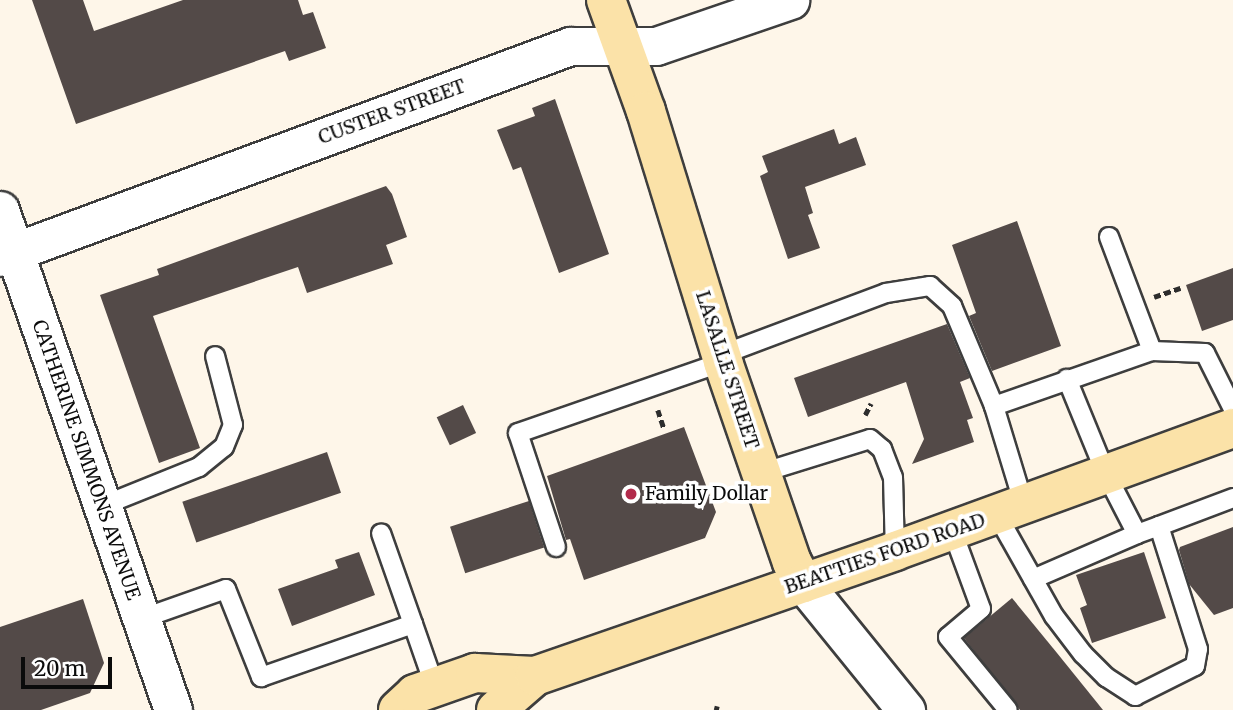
<!DOCTYPE html>
<html>
<head>
<meta charset="utf-8">
<style>
	body { margin:0 }
	#map { position:relative; width:1233px; height:710px; overflow:hidden; background:#fef6e9; font-family:Merriweather,serif }
	div>[style] { position:absolute }
	.building>* { inset:0; background:#534a48; transform-origin:0 0 }
	.path>* { height:4.5px; margin-top:-2.25px; transform-origin:0; background:repeating-linear-gradient(90deg,#2d2d2d 0 7px,transparent 0 10.5px) }
	.roads { filter:drop-shadow(2px 0 #3e3e3e) drop-shadow(-2px 0 #3e3e3e) drop-shadow(0 2px #3e3e3e) drop-shadow(0 -2px #3e3e3e) }
	.lane>* { height:18px; margin:-9px; padding:0 9px; transform-origin:9px; border-radius:9px; background:#fff }
	.street>* { height:37px; margin:-18.5px; padding:0 18.5px; transform-origin:18.5px; border-radius:18.5px; background:#fff }
	.secondary>* { height:38px; margin:-19px; padding:0 19px; transform-origin:19px; border-radius:19px; background:#fbe2a8 }
	.dots>* { width:19px; height:19px; translate:-50% -50%; box-sizing:border-box; border:4px solid #fff; border-radius:50% }
	span { translate:-50% -50%; white-space:nowrap; text-align:center; line-height:1.15; -webkit-text-stroke:7px #fff; paint-order:stroke }
	.street-label { font-size:19px; color:#0b0b0b }
	.poi-label { font-size:19px; color:#0b0b0b }
	.left { translate:0 -50%; text-align:left }
	.scale { position:absolute; left:21px; top:657px; width:91px; height:32px; box-sizing:border-box; border:4px solid #0b0b0b; border-top:0; padding-left:9px; font-size:21px; line-height:24px; white-space:nowrap; color:#0b0b0b; -webkit-text-stroke:5px #fff; paint-order:stroke }
</style>
</head>
<body>
<div id="map">
	<div class="building">
		<div style="clip-path:polygon(32px 0,83px 0,94px 31px,183px 0,298px 0,303px 15px,313px 12px,326px 48px,289px 61px,285px 51px,76px 124px)"></div>
		<div style="clip-path:polygon(555px 99px,609px 254px,559px 273px,521px 167px,513px 170px,497px 130px,535px 116px,532px 108px)"></div>
		<div style="clip-path:polygon(834px 129px,839px 144px,856px 137px,866px 165px,805px 187px,813px 213px,808px 215px,820px 248px,788px 259px,760px 176px,768px 172px,762px 156px)"></div>
		<div style="clip-path:polygon(386px 186px,392px 194px,407px 237px,386px 245px,393px 264px,307px 293px,298px 267px,153px 316px,200px 448px,159px 463px,100px 295px,159px 275px,157px 269px)"></div>
		<div style="clip-path:polygon(1017px 221px,1061px 346px,992px 371px,969px 316px,976px 313px,952px 245px)"></div>
		<div style="clip-path:polygon(1233px 268px,1233px 320px,1202px 331px,1186px 285px)"></div>
		<div style="clip-path:polygon(947px 324px,970px 378px,960px 382px,973px 418px,967px 420px,974px 442px,912px 464px,924px 439px,906px 382px,808px 417px,794px 378px)"></div>
		<div style="left:463px;top:405px;width:31px;height:29px;rotate:65deg"></div>
		<div style="clip-path:polygon(684px 427px,716px 512px,705px 538px,584px 580px,570px 539px,566px 540px,547px 476px)"></div>
		<div style="left:327px;top:452px;width:43px;height:153px;rotate:71deg"></div>
		<div style="left:529px;top:501px;width:49px;height:83px;rotate:72deg"></div>
		<div style="clip-path:polygon(1233px 527px,1233px 608px,1214px 615px,1189px 584px,1179px 550px,1180px 547px)"></div>
		<div style="clip-path:polygon(359px 552px,375px 595px,292px 626px,278px 589px,338px 568px,335px 560px)"></div>
		<div style="clip-path:polygon(1144px 552px,1166px 618px,1092px 643px,1080px 608px,1087px 605px,1076px 575px)"></div>
		<div style="clip-path:polygon(1012px 598px,1057px 653px,1103px 710px,1020px 710px,964px 638px)"></div>
		<div style="clip-path:polygon(83px 599px,104px 663px,90px 693px,41px 710px,0 710px,0 627px)"></div>
	</div>
	<div class="path">
		<div style="left:1154px;top:297px;width:28px;rotate:-19deg"></div>
		<div style="left:658px;top:410px;width:20px;rotate:72deg"></div>
		<div style="left:865px;top:415px;width:13px;rotate:-63deg"></div>
		<div style="left:716px;top:710px;width:4px;rotate:-76deg"></div>
	</div>
	<div class="roads">
		<div class="lane">
			<div style="left:1109px;top:237px;width:122px;rotate:69.3deg"></div>
			<div style="left:1152px;top:351px;width:53px;rotate:2.2deg"></div>
			<div style="left:1205px;top:353px;width:63px;rotate:63.4deg"></div>
			<div style="left:721px;top:355px;width:176px;rotate:-20.6deg"></div>
			<div style="left:886px;top:293px;width:45px;rotate:-9deg"></div>
			<div style="left:930px;top:286px;width:30px;rotate:42deg"></div>
			<div style="left:952px;top:306px;width:108px;rotate:67.2deg"></div>
			<div style="left:761px;top:473px;width:114px;rotate:-17.3deg"></div>
			<div style="left:870px;top:439px;width:16px;rotate:40deg"></div>
			<div style="left:882px;top:449px;width:30px;rotate:69deg"></div>
			<div style="left:893px;top:477px;width:74px;rotate:88.5deg"></div>
			<div style="left:1024px;top:505px;width:103px;rotate:-106.9deg"></div>
			<div style="left:994px;top:406px;width:167px;rotate:-19.2deg"></div>
			<div style="left:102px;top:506px;width:105px;rotate:-21.9deg"></div>
			<div style="left:199px;top:467px;width:32px;rotate:-39deg"></div>
			<div style="left:224px;top:447px;width:24px;rotate:-68deg"></div>
			<div style="left:233px;top:425px;width:71px;rotate:-104.6deg"></div>
			<div style="left:997px;top:515px;width:116px;rotate:60.6deg"></div>
			<div style="left:1054px;top:616px;width:48px;rotate:52.7deg"></div>
			<div style="left:1083px;top:654px;width:33px;rotate:45deg"></div>
			<div style="left:1106px;top:677px;width:35px;rotate:33deg"></div>
			<div style="left:1135px;top:696px;width:67px;rotate:-26.6deg"></div>
			<div style="left:1195px;top:666px;width:17px;rotate:-80deg"></div>
			<div style="left:1198px;top:649px;width:129px;rotate:-107.6deg"></div>
			<div style="left:1159px;top:526px;width:23px;rotate:160deg"></div>
			<div style="left:1137px;top:534px;width:68px;rotate:-117.3deg"></div>
			<div style="left:1106px;top:474px;width:103px;rotate:-112.3deg"></div>
			<div style="left:1159px;top:526px;width:79px;rotate:-20.7deg"></div>
			<div style="left:952px;top:530px;width:84px;rotate:69.8deg"></div>
			<div style="left:981px;top:609px;width:43px;rotate:139.7deg"></div>
			<div style="left:948px;top:637px;width:94px;rotate:50.6deg"></div>
			<div style="left:556px;top:547px;width:120px;rotate:-108.4deg"></div>
			<div style="left:518px;top:433px;width:217px;rotate:-19.1deg"></div>
			<div style="left:1033px;top:579px;width:113px;rotate:-23.4deg"></div>
			<div style="left:141px;top:619px;width:90px;rotate:-19.4deg"></div>
			<div style="left:226px;top:589px;width:95px;rotate:68.3deg"></div>
			<div style="left:261px;top:677px;width:161px;rotate:-19.2deg"></div>
			<div style="left:413px;top:624px;width:96px;rotate:-109.4deg"></div>
			<div style="left:413px;top:624px;width:67px;rotate:70.8deg"></div>
		</div>
		<div class="street">
			<div style="left:0;top:210px;width:529px;rotate:70.91deg"></div>
			<div style="left:0;top:257px;width:608px;rotate:-20.31deg"></div>
			<div style="left:570px;top:46px;width:86px"></div>
			<div style="left:656px;top:46px;width:142px;rotate:-18.9deg"></div>
			<div style="left:803px;top:583px;width:164px;rotate:51deg"></div>
		</div>
		<div class="secondary">
			<div style="left:606px;top:0;width:118px;rotate:70.2deg"></div>
			<div style="left:646px;top:111px;width:263px;rotate:72.9deg"></div>
			<div style="left:723px;top:362px;width:212px;rotate:71deg"></div>
			<div style="left:792px;top:562px;width:24px;rotate:62deg"></div>
			<div style="left:398px;top:710px;width:23px;rotate:-43deg"></div>
			<div style="left:415px;top:694px;width:64px;rotate:-19.3deg"></div>
			<div style="left:475px;top:673px;width:60px;rotate:2.9deg"></div>
			<div style="left:496px;top:710px;width:52px;rotate:-41.1deg"></div>
			<div style="left:535px;top:676px;width:381px;rotate:-19.1deg"></div>
			<div style="left:895px;top:551px;width:360px;rotate:-20deg"></div>
		</div>
	</div>
	<div class="dots">
		<div style="left:631px;top:494px;background:#b22b4b"></div>
	</div>
	<div class="street-label">
		<span style="left:392px;top:112px;rotate:-20deg">CUSTER STREET</span>
		<span style="left:727px;top:370px;rotate:72deg">LASALLE STREET</span>
		<span style="left:86px;top:460px;rotate:71deg">CATHERINE SIMMONS AVENUE</span>
		<span style="left:885px;top:554px;rotate:-19deg">BEATTIES FORD ROAD</span>
	</div>
	<div class="poi-label">
		<span class="left" style="left:645px;top:494px">Family Dollar</span>
	</div>
	<div class="scale">20 m</div>
</div>
</body>
</html>
